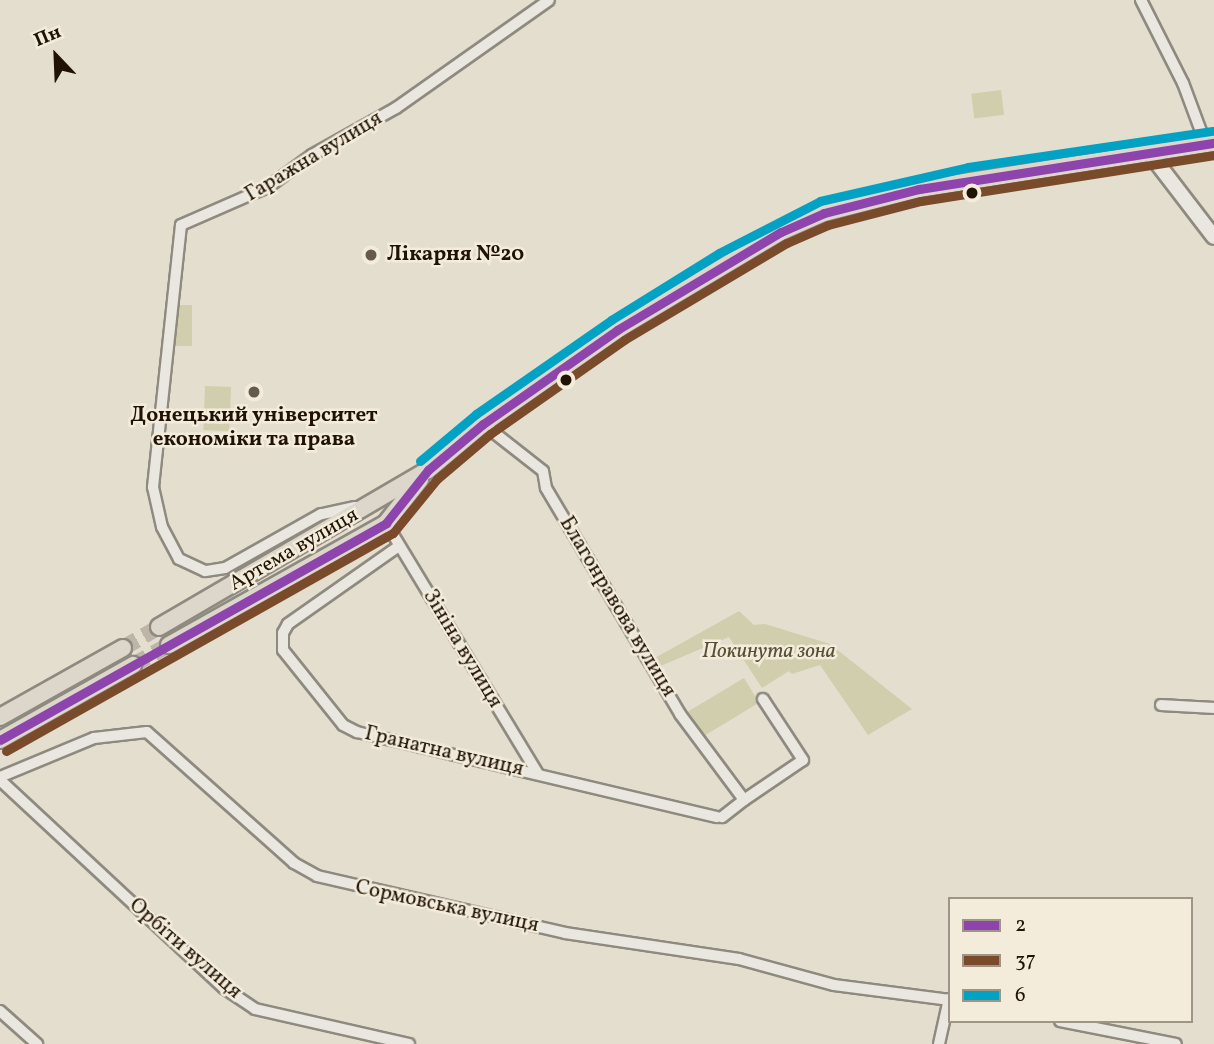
<!DOCTYPE html>
<html>
<head>
<meta charset="utf-8">
<style>
	body { margin:0 }
	#map { position:relative; width:1214px; height:1044px; overflow:hidden; background:#e4decf; font-family:Vollkorn,serif }
	div>[style] { position:absolute }
	.green>* { inset:0; background:#d0ceac; transform-origin:0 0 }
	.primary-tunnel>* { height:16px; margin-top:-8px; transform-origin:0; background:repeating-linear-gradient(90deg,#bdb5a7 0 16px,transparent 0 24px) }
	.roads { filter:drop-shadow(2px 0 #8f8a80) drop-shadow(-2px 0 #8f8a80) drop-shadow(0 2px #8f8a80) drop-shadow(0 -2px #8f8a80) }
	.street>* { height:10px; margin:-5px; padding:0 5px; transform-origin:5px; border-radius:5px; background:#eae7e0 }
	.secondary>* { height:14px; margin:-7px; padding:0 7px; transform-origin:7px; border-radius:7px; background:#eae7e0 }
	.primary>* { height:16px; margin:-8px; padding:0 8px; transform-origin:8px; border-radius:8px; background:#ddd7cb }
	.bus-1>* { height:9px; margin:-4.5px; padding:0 4.5px; transform-origin:4.5px; border-radius:4.5px; background:#8e44ad }
	.bus-2>* { height:9px; margin:-4.5px; padding:0 4.5px; transform-origin:4.5px; border-radius:4.5px; background:#7a4b2a }
	.bus-3>* { height:9px; margin:-4.5px; padding:0 4.5px; transform-origin:4.5px; border-radius:4.5px; background:#02a2c4 }
	.dots>* { width:19px; height:19px; translate:-50% -50%; box-sizing:border-box; border:4px solid #f3ecdb; border-radius:50% }
	span { translate:-50% -50%; white-space:nowrap; text-align:center; line-height:1.15; -webkit-text-stroke:5px #f3ecdb; paint-order:stroke }
	.street-label { font-size:21px; color:#201306 }
	.poi-label { font-size:21px; color:#201306; font-weight:700 }
	.left { translate:0 -50%; text-align:left }
	.park-label { font-size:21px; color:#585036; font-style:italic }
	.legend { position:absolute; left:948px; top:897px; width:245px; height:126px; box-sizing:border-box; background:#f3ecdb; border:2px solid #9f9586; margin:0; padding:9px 12px; list-style:none; font-size:21px; color:#201306 }
	.legend li { display:flex; align-items:center; gap:14px; height:35px }
	.legend b { width:35px; border:2px solid #9f9586 }
	.north { position:absolute; left:21px; top:21px; width:70px; height:70px; -webkit-text-stroke:5px #f3ecdb; paint-order:stroke; rotate:337deg; font-size:19px; font-weight:700; line-height:28px; text-align:center; color:#201306 }
	.north::after { content:''; display:block; margin:auto; width:24px; height:32px; background:#201306; clip-path:polygon(50% 0,100% 100%,50% 72%,0 100%) }
</style>
</head>
<body>
<div id="map">
	<div class="green">
		<div style="left:1001px;top:90px;width:25px;height:30px;rotate:83deg"></div>
		<div style="left:175px;top:305px;width:17px;height:41px"></div>
		<div style="left:205px;top:386px;width:26px;height:44px;rotate:2deg"></div>
		<div style="clip-path:polygon(739px 611px,754px 625px,765px 624px,830px 644px,912px 709px,868px 735px,820px 665px,792px 674px,789px 671px,762px 688px,729px 637px,658px 667px,653px 659px)"></div>
		<div style="left:744px;top:678px;width:29px;height:70px;rotate:59deg"></div>
	</div>
	<div class="primary-tunnel">
		<div style="left:123px;top:648px;width:42px;rotate:-30.3deg"></div>
		<div style="left:133px;top:665px;width:41px;rotate:-29.1deg"></div>
	</div>
	<div class="roads">
		<div class="street">
			<div style="left:1141px;top:0;width:93px;rotate:63.2deg"></div>
			<div style="left:1183px;top:83px;width:66px;rotate:69.6deg"></div>
			<div style="left:483px;top:424px;width:76px;rotate:38.1deg"></div>
			<div style="left:543px;top:471px;width:17px;rotate:80deg"></div>
			<div style="left:546px;top:488px;width:263px;rotate:59.3deg"></div>
			<div style="left:680px;top:714px;width:107px;rotate:53.3deg"></div>
			<div style="left:744px;top:800px;width:28px;rotate:142deg"></div>
			<div style="left:355px;top:507px;width:35px;rotate:168deg"></div>
			<div style="left:321px;top:514px;width:110px;rotate:150.6deg"></div>
			<div style="left:225px;top:568px;width:20px;rotate:171deg"></div>
			<div style="left:205px;top:571px;width:29px;rotate:-155deg"></div>
			<div style="left:179px;top:559px;width:36px;rotate:-118deg"></div>
			<div style="left:162px;top:527px;width:41px;rotate:-102.7deg"></div>
			<div style="left:153px;top:487px;width:263px;rotate:-83.9deg"></div>
			<div style="left:181px;top:225px;width:95px;rotate:-23.6deg"></div>
			<div style="left:268px;top:187px;width:54px;rotate:-36deg"></div>
			<div style="left:312px;top:155px;width:96px;rotate:-29.2deg"></div>
			<div style="left:396px;top:108px;width:187px;rotate:-35.2deg"></div>
			<div style="left:386px;top:523px;width:293px;rotate:58.8deg"></div>
			<div style="left:399px;top:546px;width:136px;rotate:144.9deg"></div>
			<div style="left:288px;top:624px;width:10px;rotate:119deg"></div>
			<div style="left:283px;top:633px;width:17px;rotate:90deg"></div>
			<div style="left:283px;top:650px;width:96px;rotate:51.3deg"></div>
			<div style="left:343px;top:725px;width:16px;rotate:27deg"></div>
			<div style="left:357px;top:732px;width:370px;rotate:13.3deg"></div>
			<div style="left:1161px;top:705px;width:53px;rotate:3.2deg"></div>
			<div style="left:0;top:777px;width:102px;rotate:-22.5deg"></div>
			<div style="left:94px;top:738px;width:53px;rotate:-6.5deg"></div>
			<div style="left:147px;top:732px;width:197px;rotate:41.7deg"></div>
			<div style="left:294px;top:863px;width:26px;rotate:29deg"></div>
			<div style="left:317px;top:876px;width:254px;rotate:12.9deg"></div>
			<div style="left:565px;top:933px;width:176px;rotate:8.5deg"></div>
			<div style="left:739px;top:959px;width:98px;rotate:15.3deg"></div>
			<div style="left:834px;top:985px;width:117px;rotate:7.4deg"></div>
			<div style="left:0;top:780px;width:306px;rotate:42.9deg"></div>
			<div style="left:224px;top:988px;width:37px;rotate:34deg"></div>
			<div style="left:255px;top:1009px;width:158px;rotate:12.8deg"></div>
			<div style="left:744px;top:800px;width:71px;rotate:-34.1deg"></div>
			<div style="left:803px;top:760px;width:73px;rotate:-123.3deg"></div>
			<div style="left:0;top:1011px;width:50px;rotate:41.7deg"></div>
			<div style="left:1060px;top:1021px;width:118px;rotate:11.2deg"></div>
			<div style="left:939px;top:1044px;width:46px;rotate:-77.5deg"></div>
		</div>
		<div class="secondary">
			<div style="left:1151px;top:155px;width:103px;rotate:52.5deg"></div>
		</div>
		<div class="primary">
			<div style="left:159px;top:627px;width:311px;rotate:-30.3deg"></div>
			<div style="left:428px;top:470px;width:72px;rotate:-39.9deg"></div>
			<div style="left:483px;top:424px;width:164px;rotate:-35deg"></div>
			<div style="left:617px;top:330px;width:191px;rotate:-30.9deg"></div>
			<div style="left:781px;top:232px;width:47px;rotate:-23.8deg"></div>
			<div style="left:824px;top:213px;width:98px;rotate:-14.2deg"></div>
			<div style="left:919px;top:189px;width:299px;rotate:-8.9deg"></div>
			<div style="left:169px;top:645px;width:249px;rotate:-29.3deg"></div>
			<div style="left:386px;top:523px;width:55px;rotate:-51.7deg"></div>
			<div style="left:0;top:717px;width:141px;rotate:-29.3deg"></div>
			<div style="left:0;top:740px;width:153px;rotate:-29.4deg"></div>
		</div>
	</div>
	<div class="bus-1">
		<div style="left:0;top:740px;width:443px;rotate:-29.3deg"></div>
		<div style="left:386px;top:523px;width:68px;rotate:-51.6deg"></div>
		<div style="left:428px;top:470px;width:72px;rotate:-39.9deg"></div>
		<div style="left:483px;top:424px;width:164px;rotate:-35deg"></div>
		<div style="left:617px;top:330px;width:191px;rotate:-30.9deg"></div>
		<div style="left:781px;top:232px;width:47px;rotate:-23.8deg"></div>
		<div style="left:824px;top:213px;width:98px;rotate:-14.2deg"></div>
		<div style="left:919px;top:189px;width:299px;rotate:-8.9deg"></div>
	</div>
	<div class="bus-2">
		<div style="left:6px;top:751px;width:444px;rotate:-29.4deg"></div>
		<div style="left:393px;top:533px;width:70px;rotate:-50.8deg"></div>
		<div style="left:437px;top:479px;width:70px;rotate:-40.3deg"></div>
		<div style="left:490px;top:434px;width:164px;rotate:-35deg"></div>
		<div style="left:624px;top:340px;width:190px;rotate:-30.8deg"></div>
		<div style="left:787px;top:243px;width:45px;rotate:-23.7deg"></div>
		<div style="left:828px;top:225px;width:96px;rotate:-14.5deg"></div>
		<div style="left:921px;top:201px;width:297px;rotate:-8.9deg"></div>
	</div>
	<div class="bus-3">
		<div style="left:420px;top:461px;width:73px;rotate:-40deg"></div>
		<div style="left:476px;top:414px;width:165px;rotate:-34.8deg"></div>
		<div style="left:611px;top:320px;width:127px;rotate:-31.8deg"></div>
		<div style="left:719px;top:253px;width:114px;rotate:-27.2deg"></div>
		<div style="left:820px;top:201px;width:152px;rotate:-12.9deg"></div>
		<div style="left:968px;top:167px;width:247px;rotate:-8.4deg"></div>
	</div>
	<div class="dots">
		<div style="left:972px;top:193px;background:#201306"></div>
		<div style="left:371px;top:255px;background:#655a4c"></div>
		<div style="left:566px;top:380px;background:#201306"></div>
		<div style="left:254px;top:392px;background:#655a4c"></div>
	</div>
	<div class="street-label">
		<span style="left:314px;top:157px;rotate:-31deg">Гаражна вулиця</span>
		<span style="left:294px;top:550px;rotate:-30deg">Артема вулиця</span>
		<span style="left:617px;top:607px;rotate:59deg">Благонравова вулиця</span>
		<span style="left:462px;top:649px;rotate:59deg">Зініна вулиця</span>
		<span style="left:444px;top:752px;rotate:13deg">Гранатна вулиця</span>
		<span style="left:447px;top:907px;rotate:12deg">Сормовська вулиця</span>
		<span style="left:185px;top:949px;rotate:41deg">Орбіти вулиця</span>
	</div>
	<div class="poi-label">
		<span class="left" style="left:387px;top:255px">Лікарня №20</span>
		<span style="left:254px;top:428px">Донецький університет<br>економіки та права</span>
	</div>
	<div class="park-label">
		<span style="left:769px;top:652px">Покинута зона</span>
	</div>
	<ul class="legend">
	<li><b style="height:9px;background:#8e44ad"></b>2</li>
	<li><b style="height:9px;background:#7a4b2a"></b>37</li>
	<li><b style="height:9px;background:#02a2c4"></b>6</li>
	</ul>
	<div class="north">Пн</div>
</div>
</body>
</html>
